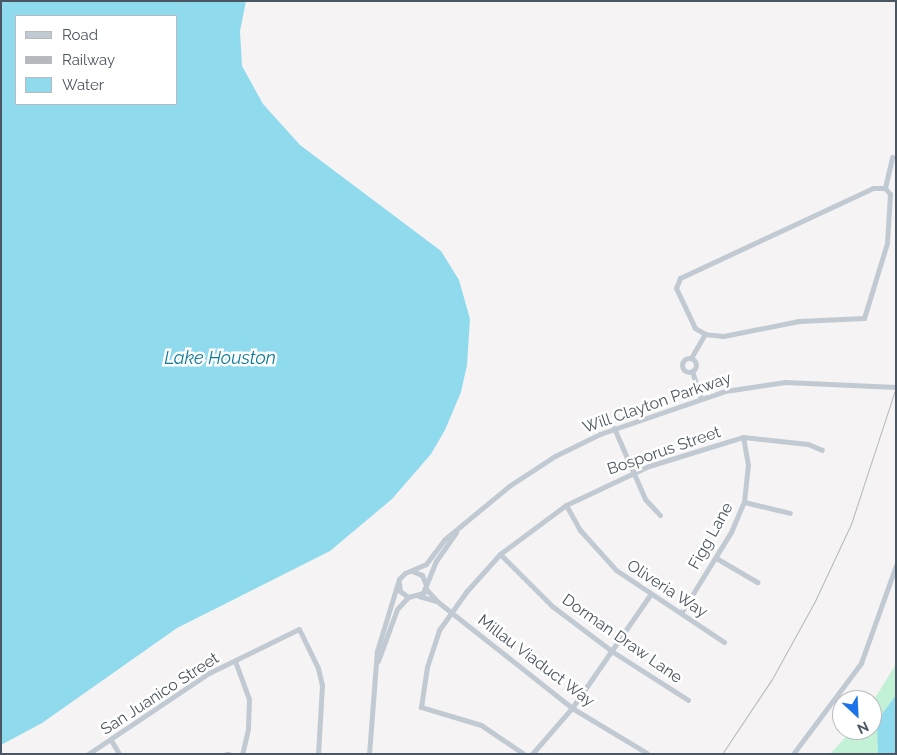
<!DOCTYPE html>
<html>
<head>
<meta charset="utf-8">
<style>
	body { margin:0 }
	#map { position:relative; width:897px; height:755px; overflow:hidden; background:#f5f3f3; font-family:Raleway,sans-serif }
	div>[style] { position:absolute }
	.green>* { inset:0; background:#c3f1d5 }
	.water>* { inset:0; background:#90daee }
	.minor>* { height:5px; margin:-2.5px; padding:0 2.5px; transform-origin:2.5px; border-radius:2.5px; background:#c1cad2 }
	.minor>.ring { margin:-2.5px; padding:0; box-sizing:content-box; background:none; border:5px solid #c1cad2; border-radius:50% }
	.rail>* { height:1px; margin:-0.5px; padding:0 0.5px; transform-origin:0.5px; border-radius:0.5px; background:#b5b8bd }
	span { translate:-50% -50%; white-space:nowrap; text-align:center; line-height:1.15; -webkit-text-stroke:5px #fff; paint-order:stroke }
	.street-label { font-size:16px; color:#4a5661 }
	.water-label { font-size:18px; color:#0c7c9b; font-style:italic }
	.frame { position:absolute; inset:0; border:2px solid #4a5661; pointer-events:none }
	.legend { position:absolute; left:15px; top:15px; width:162px; height:90px; box-sizing:border-box; background:#fff; border:1px solid #b7bbc0; margin:0; padding:6px 9px; list-style:none; font-size:15px; color:#4a5661 }
	.legend li { display:flex; align-items:center; gap:10px; height:25px }
	.legend b { width:25px; border:1px solid #b7bbc0 }
	.north { position:absolute; left:832px; top:690px; width:50px; height:50px; box-sizing:border-box; background:#fff; border:1px solid #b7bbc0; border-radius:50%; rotate:155deg; font-size:14px; font-weight:700; line-height:20px; text-align:center; color:#4a5661 }
	.north::after { content:''; display:block; margin:auto; width:18px; height:22px; background:#1a73e8; clip-path:polygon(50% 0,100% 100%,50% 72%,0 100%) }
</style>
</head>
<body>
<div id="map">
	<div class="green">
		<div style="clip-path:polygon(896px 664px,896px 754px,830px 754px,852px 730px,872px 730px,872px 703px)"></div>
	</div>
	<div class="water">
		<div style="clip-path:polygon(evenodd,1px 1px,246px 1px,240px 31px,242px 66px,263px 104px,300px 145px,441px 251px,459px 280px,470px 319px,467px 365px,461px 392px,445px 430px,431px 454px,392px 499px,330px 551px,177px 628px,42px 723px,1px 745px,1px 1px,16px 16px,176px 16px,176px 104px,16px 104px,16px 16px)"></div>
		<div style="clip-path:polygon(896px 695px,896px 754px,878px 754px,877px 721px)"></div>
	</div>
	<div class="minor">
		<div style="left:873px;top:188px;width:12px"></div>
		<div style="left:885px;top:188px;width:8px;rotate:50deg"></div>
		<div style="left:890px;top:194px;width:49px;rotate:93.5deg"></div>
		<div style="left:887px;top:243px;width:78px;rotate:107deg"></div>
		<div style="left:864px;top:318px;width:65px;rotate:177.4deg"></div>
		<div style="left:799px;top:321px;width:77px;rotate:168.8deg"></div>
		<div style="left:723px;top:336px;width:18px;rotate:-174deg"></div>
		<div style="left:705px;top:334px;width:12px;rotate:-149deg"></div>
		<div style="left:695px;top:328px;width:44px;rotate:-115.4deg"></div>
		<div style="left:676px;top:288px;width:11px;rotate:-68deg"></div>
		<div style="left:680px;top:278px;width:213px;rotate:-25deg"></div>
		<div style="left:885px;top:188px;width:32px;rotate:-77deg"></div>
		<div style="left:691px;top:358px;width:28px;rotate:-60deg"></div>
		<div class="ring" style="left:682px;top:358px;width:9px;height:9px"></div>
		<div style="left:692px;top:371px;width:28px;rotate:72deg"></div>
		<div style="left:614px;top:428px;width:77px;rotate:66.4deg"></div>
		<div style="left:645px;top:499px;width:22px;rotate:47deg"></div>
		<div style="left:744px;top:502px;width:47px;rotate:13.4deg"></div>
		<div style="left:566px;top:505px;width:29px;rotate:61deg"></div>
		<div style="left:580px;top:530px;width:54px;rotate:48deg"></div>
		<div style="left:616px;top:570px;width:130px;rotate:33.7deg"></div>
		<div style="left:500px;top:554px;width:74px;rotate:45deg"></div>
		<div style="left:552px;top:606px;width:76px;rotate:37deg"></div>
		<div style="left:613px;top:652px;width:89px;rotate:32.6deg"></div>
		<div style="left:716px;top:558px;width:48px;rotate:30.3deg"></div>
		<div style="left:412px;top:571px;width:11px;rotate:22deg"></div>
		<div style="left:422px;top:575px;width:11px;rotate:68deg"></div>
		<div style="left:399px;top:583px;width:8px;rotate:83deg"></div>
		<div style="left:400px;top:591px;width:10px;rotate:37deg"></div>
		<div style="left:408px;top:597px;width:16px;rotate:-15deg"></div>
		<div style="left:423px;top:593px;width:35px;rotate:-68deg"></div>
		<div style="left:436px;top:561px;width:35px;rotate:-55deg"></div>
		<div style="left:425px;top:588px;width:19px;rotate:47deg"></div>
		<div style="left:438px;top:602px;width:171px;rotate:38.3deg"></div>
		<div style="left:572px;top:708px;width:87px;rotate:31deg"></div>
		<div style="left:419px;top:596px;width:17px;rotate:17deg"></div>
		<div style="left:681px;top:613px;width:95px;rotate:-58.3deg"></div>
		<div style="left:731px;top:532px;width:33px;rotate:-67deg"></div>
		<div style="left:744px;top:502px;width:37px;rotate:-84deg"></div>
		<div style="left:748px;top:465px;width:28px;rotate:-100deg"></div>
		<div style="left:235px;top:661px;width:40px;rotate:69.8deg"></div>
		<div style="left:249px;top:699px;width:30px;rotate:92deg"></div>
		<div style="left:248px;top:729px;width:26px;rotate:103deg"></div>
		<div style="left:378px;top:661px;width:55px;rotate:-69.9deg"></div>
		<div style="left:397px;top:609px;width:16px;rotate:-47deg"></div>
		<div style="left:111px;top:740px;width:16px;rotate:60deg"></div>
		<div style="left:88px;top:754px;width:146px;rotate:-33.8deg"></div>
		<div style="left:209px;top:673px;width:100px;rotate:-26.1deg"></div>
		<div style="left:299px;top:629px;width:43px;rotate:64deg"></div>
		<div style="left:318px;top:668px;width:17px;rotate:77deg"></div>
		<div style="left:322px;top:685px;width:69px;rotate:93.3deg"></div>
		<div style="left:226px;top:754px;width:3px"></div>
		<div style="left:369px;top:754px;width:103px;rotate:-85.6deg"></div>
		<div style="left:377px;top:651px;width:75px;rotate:-73deg"></div>
		<div style="left:399px;top:579px;width:8px;rotate:-45deg"></div>
		<div style="left:405px;top:573px;width:23px;rotate:-23deg"></div>
		<div style="left:426px;top:564px;width:31px;rotate:-53deg"></div>
		<div style="left:445px;top:539px;width:83px;rotate:-39.6deg"></div>
		<div style="left:509px;top:486px;width:55px;rotate:-33.1deg"></div>
		<div style="left:555px;top:456px;width:50px;rotate:-26.1deg"></div>
		<div style="left:600px;top:434px;width:132px;rotate:-19deg"></div>
		<div style="left:725px;top:391px;width:61px;rotate:-8.5deg"></div>
		<div style="left:785px;top:382px;width:111px;rotate:2.6deg"></div>
		<div style="left:524px;top:754px;width:52px;rotate:-146deg"></div>
		<div style="left:481px;top:725px;width:63px;rotate:-163.3deg"></div>
		<div style="left:421px;top:707px;width:40px;rotate:-81.5deg"></div>
		<div style="left:427px;top:667px;width:39px;rotate:-72deg"></div>
		<div style="left:439px;top:630px;width:47px;rotate:-54.6deg"></div>
		<div style="left:466px;top:592px;width:51px;rotate:-48.2deg"></div>
		<div style="left:500px;top:554px;width:82px;rotate:-36.6deg"></div>
		<div style="left:566px;top:505px;width:92px;rotate:-25.2deg"></div>
		<div style="left:649px;top:466px;width:98px;rotate:-17.1deg"></div>
		<div style="left:743px;top:437px;width:65px;rotate:6.1deg"></div>
		<div style="left:808px;top:444px;width:15px;rotate:23deg"></div>
		<div style="left:532px;top:754px;width:61px;rotate:-49deg"></div>
		<div style="left:572px;top:708px;width:137px;rotate:-55.4deg"></div>
		<div style="left:793px;top:754px;width:114px;rotate:-53.2deg"></div>
		<div style="left:861px;top:663px;width:104px;rotate:-70.3deg"></div>
	</div>
	<div class="rail">
		<div style="left:722px;top:754px;width:90px;rotate:-56.3deg"></div>
		<div style="left:772px;top:679px;width:87px;rotate:-61.1deg"></div>
		<div style="left:814px;top:603px;width:87px;rotate:-64.9deg"></div>
		<div style="left:851px;top:524px;width:144px;rotate:-71.8deg"></div>
	</div>
	<div class="street-label">
		<span style="left:657px;top:403px;rotate:-19deg">Will Clayton Parkway</span>
		<span style="left:664px;top:451px;rotate:-19deg">Bosporus Street</span>
		<span style="left:711px;top:536px;rotate:-61deg">Figg Lane</span>
		<span style="left:667px;top:589px;rotate:33deg">Oliveria Way</span>
		<span style="left:622px;top:639px;rotate:35deg">Dorman Draw Lane</span>
		<span style="left:536px;top:661px;rotate:37deg">Millau Viaduct Way</span>
		<span style="left:160px;top:694px;rotate:-33deg">San Juanico Street</span>
	</div>
	<div class="water-label">
		<span style="left:220px;top:358px">Lake Houston</span>
	</div>
	<div class="frame"></div>
	<ul class="legend">
	<li><b style="height:6px;background:#c1cad2"></b>Road</li>
	<li><b style="height:6px;background:#b5b8bd"></b>Railway</li>
	<li><b style="height:14px;background:#90daee"></b>Water</li>
	</ul>
	<div class="north">N</div>
</div>
</body>
</html>
